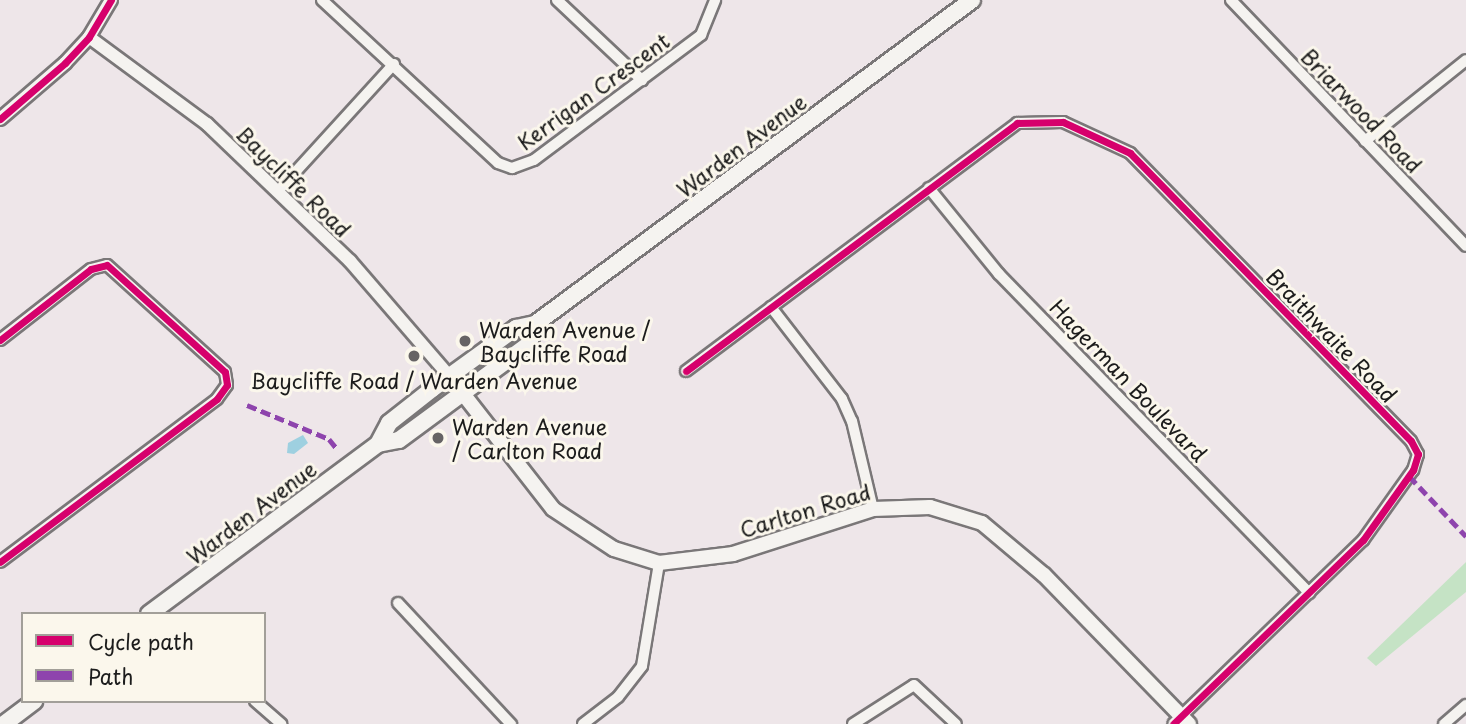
<!DOCTYPE html>
<html>
<head>
<meta charset="utf-8">
<style>
	body { margin:0 }
	#map { position:relative; width:1466px; height:724px; overflow:hidden; background:#eee6e9; font-family:"Playpen Sans",sans-serif }
	div>[style] { position:absolute }
	.green>* { inset:0; background:#c5e3c5 }
	.water>* { inset:0; background:#9ed0e0 }
	.roads { filter:drop-shadow(2px 0 #7a7778) drop-shadow(-2px 0 #7a7778) drop-shadow(0 2px #7a7778) drop-shadow(0 -2px #7a7778) }
	.minor>* { height:10px; margin:-5px; padding:0 5px; transform-origin:5px; border-radius:5px; background:#f5f3f0 }
	.tertiary>* { height:12px; margin:-6px; padding:0 6px; transform-origin:6px; border-radius:6px; background:#f5f3f0 }
	.secondary>* { height:14px; margin:-7px; padding:0 7px; transform-origin:7px; border-radius:7px; background:#f5f3f0 }
	.primary>* { height:16px; margin:-8px; padding:0 8px; transform-origin:8px; border-radius:8px; background:#f5f3f0 }
	.quiet>* { height:5px; margin-top:-2.5px; transform-origin:0; background:repeating-linear-gradient(90deg,#8e44ad 0 10px,transparent 0 15px) }
	.cycleway>* { height:7px; margin:-3.5px; padding:0 3.5px; transform-origin:3.5px; border-radius:3.5px; background:#d6006c }
	.dots>* { width:19px; height:19px; translate:-50% -50%; box-sizing:border-box; border:4px solid #fbf7ec; border-radius:50% }
	span { translate:-50% -50%; white-space:nowrap; text-align:center; line-height:1.15; -webkit-text-stroke:6px #fbf7ec; paint-order:stroke }
	.street-label { font-size:21px; color:#1c1c1c }
	.poi-label { font-size:21px; color:#1c1c1c }
	.left { translate:0 -50%; text-align:left }
	.legend { position:absolute; left:21px; top:612px; width:245px; height:91px; box-sizing:border-box; background:#fbf7ec; border:2px solid #a29f99; margin:0; padding:9px 12px; list-style:none; font-size:21px; color:#1c1c1c }
	.legend li { display:flex; align-items:center; gap:14px; height:35px }
	.legend b { width:35px; border:2px solid #a29f99 }
</style>
</head>
<body>
<div id="map">
	<div class="green">
		<div style="clip-path:polygon(1466px 562px,1466px 592px,1376px 666px,1367px 658px)"></div>
	</div>
	<div class="water">
		<div style="clip-path:polygon(303px 435px,308px 443px,294px 454px,287px 453px,288px 443px)"></div>
	</div>
	<div class="roads">
		<div class="minor">
			<div style="left:322px;top:0;width:240px;rotate:42.8deg"></div>
			<div style="left:498px;top:163px;width:15px;rotate:20deg"></div>
			<div style="left:512px;top:168px;width:23px;rotate:-20deg"></div>
			<div style="left:534px;top:160px;width:209px;rotate:-36.8deg"></div>
			<div style="left:701px;top:35px;width:38px;rotate:-68deg"></div>
			<div style="left:557px;top:0;width:117px;rotate:43.3deg"></div>
			<div style="left:1231px;top:0;width:340px;rotate:46.3deg"></div>
			<div style="left:1365px;top:141px;width:129px;rotate:-38.7deg"></div>
			<div style="left:929px;top:188px;width:111px;rotate:50.9deg"></div>
			<div style="left:999px;top:274px;width:445px;rotate:45.8deg"></div>
			<div style="left:278px;top:191px;width:172px;rotate:-47.6deg"></div>
			<div style="left:771px;top:307px;width:116px;rotate:52.3deg"></div>
			<div style="left:842px;top:399px;width:24px;rotate:66deg"></div>
			<div style="left:852px;top:421px;width:90px;rotate:76.6deg"></div>
			<div style="left:0;top:340px;width:115px;rotate:-38deg"></div>
			<div style="left:91px;top:269px;width:16px;rotate:-14deg"></div>
			<div style="left:107px;top:265px;width:159px;rotate:42.2deg"></div>
			<div style="left:225px;top:372px;width:13px;rotate:81deg"></div>
			<div style="left:227px;top:385px;width:17px;rotate:126deg"></div>
			<div style="left:217px;top:399px;width:271px;rotate:143.1deg"></div>
			<div style="left:686px;top:371px;width:414px;rotate:-36.8deg"></div>
			<div style="left:1017px;top:123px;width:46px;rotate:-1.2deg"></div>
			<div style="left:1063px;top:122px;width:74px;rotate:24.8deg"></div>
			<div style="left:1130px;top:153px;width:402px;rotate:45.7deg"></div>
			<div style="left:1411px;top:441px;width:15px;rotate:62deg"></div>
			<div style="left:1418px;top:454px;width:17px;rotate:107deg"></div>
			<div style="left:1413px;top:470px;width:86px;rotate:125.5deg"></div>
			<div style="left:1363px;top:540px;width:264px;rotate:135.9deg"></div>
			<div style="left:398px;top:603px;width:166px;rotate:47deg"></div>
			<div style="left:255px;top:701px;width:35px;rotate:41deg"></div>
			<div style="left:583px;top:724px;width:44px;rotate:-37.6deg"></div>
			<div style="left:618px;top:697px;width:39px;rotate:-52deg"></div>
			<div style="left:642px;top:666px;width:104px;rotate:-80.6deg"></div>
			<div style="left:853px;top:724px;width:72px;rotate:-32.6deg"></div>
			<div style="left:914px;top:685px;width:57px;rotate:42.9deg"></div>
			<div style="left:1444px;top:724px;width:29px;rotate:-41deg"></div>
		</div>
		<div class="tertiary">
			<div style="left:89px;top:37px;width:147px;rotate:36.4deg"></div>
			<div style="left:207px;top:124px;width:198px;rotate:43.8deg"></div>
			<div style="left:350px;top:261px;width:153px;rotate:49.2deg"></div>
			<div style="left:0;top:119px;width:86px;rotate:-40.7deg"></div>
			<div style="left:65px;top:63px;width:35px;rotate:-47deg"></div>
			<div style="left:89px;top:37px;width:43px;rotate:-59.3deg"></div>
		</div>
		<div class="secondary">
			<div style="left:450px;top:377px;width:167px;rotate:52deg"></div>
			<div style="left:553px;top:509px;width:73px;rotate:33.3deg"></div>
			<div style="left:614px;top:549px;width:47px;rotate:17.3deg"></div>
			<div style="left:659px;top:563px;width:75px;rotate:-6.9deg"></div>
			<div style="left:733px;top:554px;width:147px;rotate:-17.8deg"></div>
			<div style="left:873px;top:509px;width:57px;rotate:-2deg"></div>
			<div style="left:930px;top:507px;width:54px;rotate:17.1deg"></div>
			<div style="left:982px;top:523px;width:81px;rotate:40deg"></div>
			<div style="left:1044px;top:575px;width:208px;rotate:45.8deg"></div>
		</div>
		<div class="primary">
			<div style="left:378px;top:444px;width:24px;rotate:-62deg"></div>
			<div style="left:389px;top:423px;width:55px;rotate:-38.3deg"></div>
			<div style="left:432px;top:389px;width:104px;rotate:-36deg"></div>
			<div style="left:516px;top:328px;width:19px;rotate:-12deg"></div>
			<div style="left:535px;top:324px;width:544px;rotate:-36.55deg"></div>
			<div style="left:149px;top:614px;width:285px;rotate:-36.6deg"></div>
			<div style="left:378px;top:444px;width:21px;rotate:-11deg"></div>
			<div style="left:399px;top:440px;width:162px;rotate:-36.4deg"></div>
			<div style="left:529px;top:344px;width:21px;rotate:-73deg"></div>
			<div style="left:4px;top:724px;width:38px;rotate:-37deg"></div>
		</div>
	</div>
	<div class="quiet">
		<div style="left:247px;top:405px;width:89px;rotate:22.5deg"></div>
		<div style="left:329px;top:439px;width:13px;rotate:51deg"></div>
		<div style="left:1409px;top:476px;width:83px;rotate:46.5deg"></div>
	</div>
	<div class="cycleway">
		<div style="left:0;top:119px;width:86px;rotate:-40.7deg"></div>
		<div style="left:65px;top:63px;width:35px;rotate:-47deg"></div>
		<div style="left:89px;top:37px;width:43px;rotate:-59.3deg"></div>
		<div style="left:0;top:340px;width:115px;rotate:-38deg"></div>
		<div style="left:91px;top:269px;width:16px;rotate:-14deg"></div>
		<div style="left:107px;top:265px;width:159px;rotate:42.2deg"></div>
		<div style="left:225px;top:372px;width:13px;rotate:81deg"></div>
		<div style="left:227px;top:385px;width:17px;rotate:126deg"></div>
		<div style="left:217px;top:399px;width:271px;rotate:143.1deg"></div>
		<div style="left:686px;top:371px;width:414px;rotate:-36.8deg"></div>
		<div style="left:1017px;top:123px;width:46px;rotate:-1.2deg"></div>
		<div style="left:1063px;top:122px;width:74px;rotate:24.8deg"></div>
		<div style="left:1130px;top:153px;width:402px;rotate:45.7deg"></div>
		<div style="left:1411px;top:441px;width:15px;rotate:62deg"></div>
		<div style="left:1418px;top:454px;width:17px;rotate:107deg"></div>
		<div style="left:1413px;top:470px;width:86px;rotate:125.5deg"></div>
		<div style="left:1363px;top:540px;width:264px;rotate:135.9deg"></div>
	</div>
	<div class="dots">
		<div style="left:465px;top:341px;background:#666364"></div>
		<div style="left:414px;top:356px;background:#666364"></div>
		<div style="left:438px;top:438px;background:#666364"></div>
	</div>
	<div class="street-label">
		<span style="left:593px;top:91px;rotate:-36deg">Kerrigan Crescent</span>
		<span style="left:1362px;top:110px;rotate:46deg">Briarwood Road</span>
		<span style="left:741px;top:145px;rotate:-37deg">Warden Avenue</span>
		<span style="left:294px;top:181px;rotate:44deg">Baycliffe Road</span>
		<span style="left:1332px;top:335px;rotate:46deg">Braithwaite Road</span>
		<span style="left:1129px;top:380px;rotate:46deg">Hagerman Boulevard</span>
		<span style="left:805px;top:510px;rotate:-17deg">Carlton Road</span>
		<span style="left:251px;top:512px;rotate:-37deg">Warden Avenue</span>
	</div>
	<div class="poi-label">
		<span class="left" style="left:479px;top:341px">Warden Avenue /<br>Baycliffe Road</span>
		<span style="left:414px;top:380px">Baycliffe Road / Warden Avenue</span>
		<span class="left" style="left:452px;top:438px">Warden Avenue<br>/ Carlton Road</span>
	</div>
	<ul class="legend">
	<li><b style="height:9px;background:#d6006c"></b>Cycle path</li>
	<li><b style="height:9px;background:#8e44ad"></b>Path</li>
	</ul>
</div>
</body>
</html>
